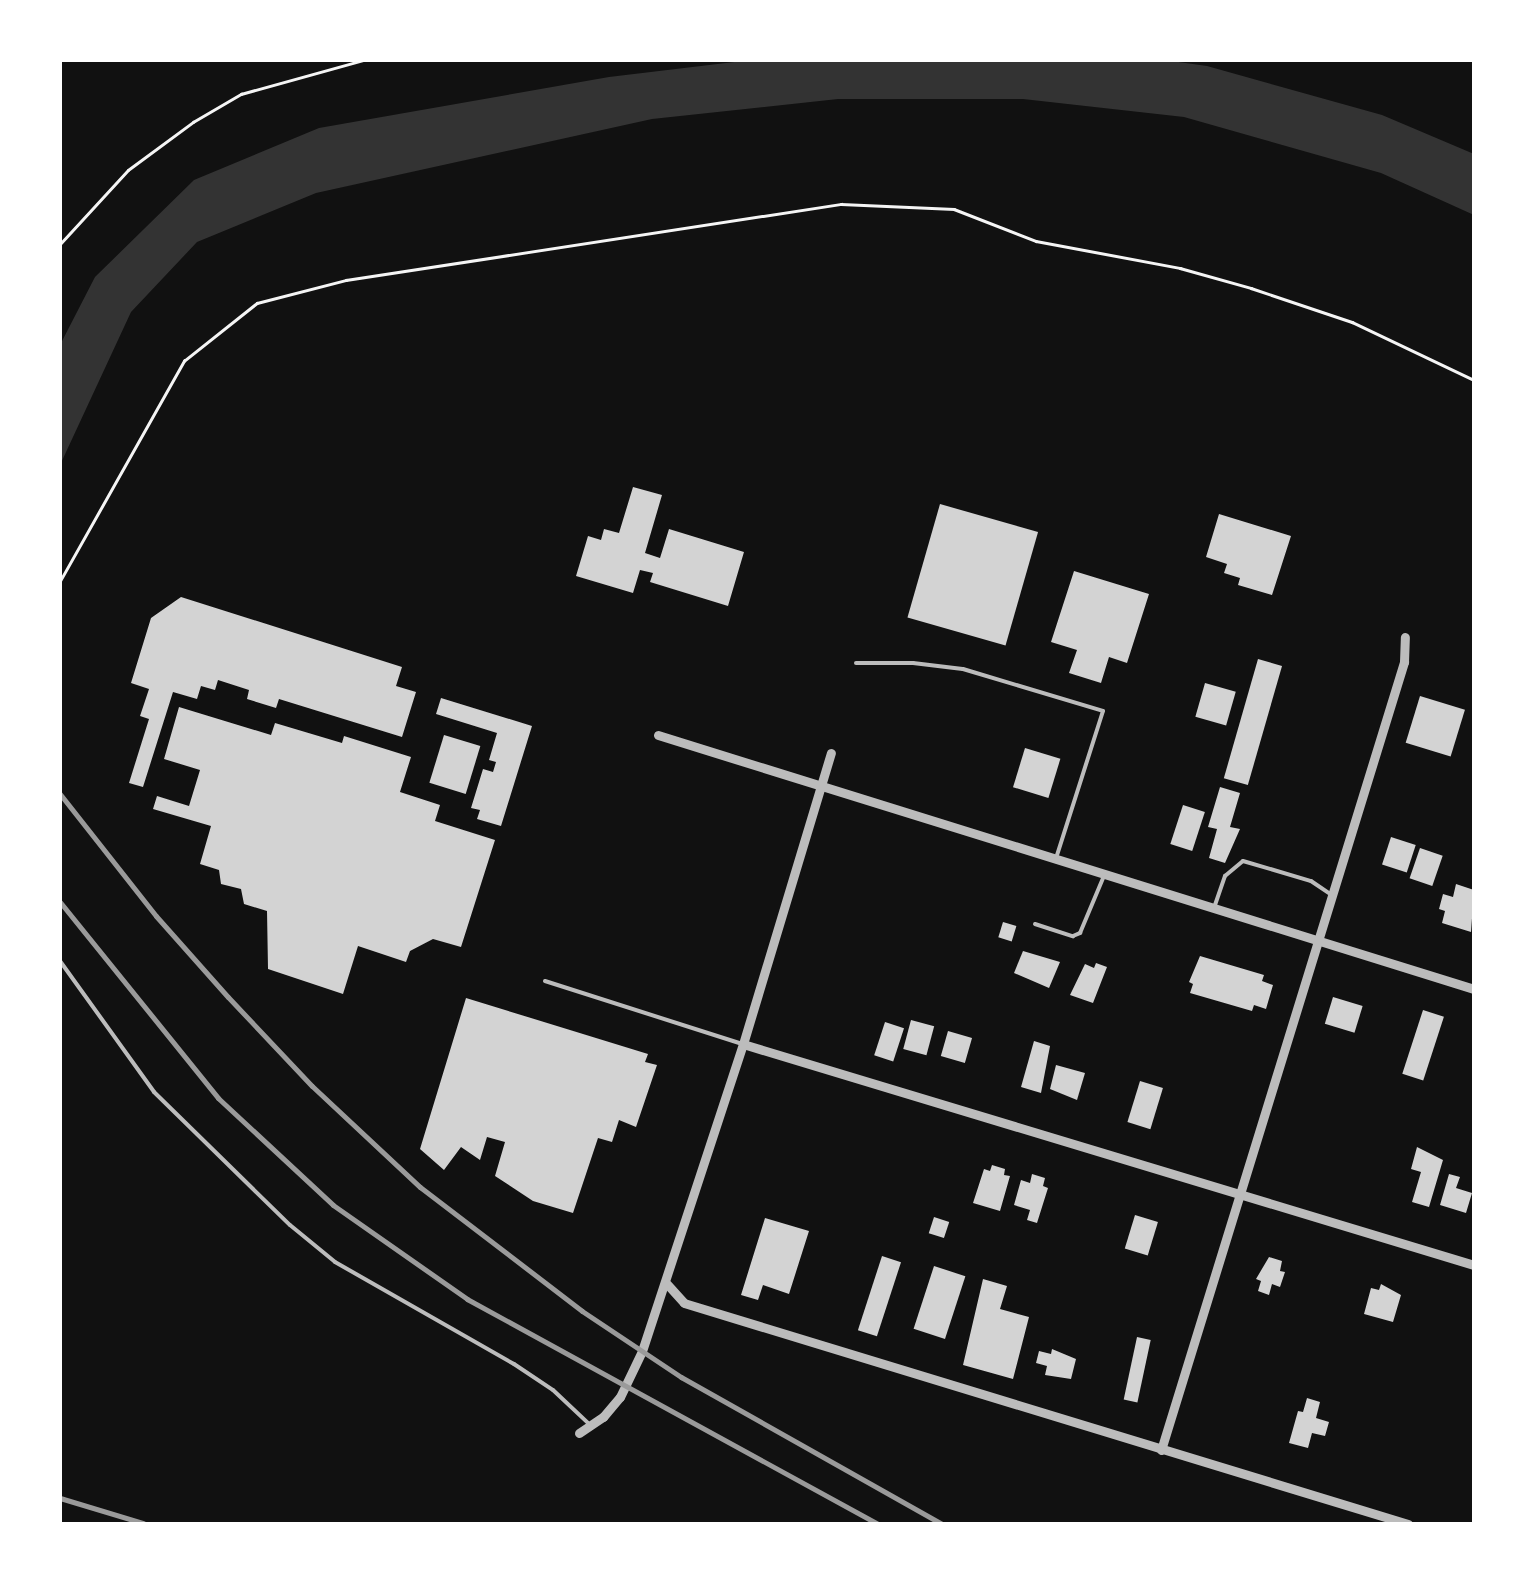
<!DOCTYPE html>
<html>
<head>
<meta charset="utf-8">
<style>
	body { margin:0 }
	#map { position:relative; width:1534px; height:1584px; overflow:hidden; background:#111; font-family:"Work Sans",sans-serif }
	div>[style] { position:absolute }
	.water>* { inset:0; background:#333 }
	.building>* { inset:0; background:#d3d3d3; transform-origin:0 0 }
	.path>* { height:2.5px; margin:-1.25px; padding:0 1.25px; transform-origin:1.25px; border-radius:1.25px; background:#f5f5f5 }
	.service>* { height:4px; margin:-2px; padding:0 2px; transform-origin:2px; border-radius:2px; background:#bcbcbc }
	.minor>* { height:9px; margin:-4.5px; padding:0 4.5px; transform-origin:4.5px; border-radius:4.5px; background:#bcbcbc }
	.rail>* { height:5px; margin:-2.5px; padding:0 2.5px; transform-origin:2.5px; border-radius:2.5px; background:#9a9a9a }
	span { translate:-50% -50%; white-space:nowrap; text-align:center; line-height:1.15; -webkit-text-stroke:8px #fff; paint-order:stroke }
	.frame { position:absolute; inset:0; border:62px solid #fff; pointer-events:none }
</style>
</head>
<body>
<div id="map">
	<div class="water">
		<div style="clip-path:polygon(751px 60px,1164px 60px,1207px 66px,1382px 115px,1474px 154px,1474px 215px,1381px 173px,1184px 117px,1023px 99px,838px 99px,652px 119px,316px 193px,197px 242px,131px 312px,60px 465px,60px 345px,95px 277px,194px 180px,319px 128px,609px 77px)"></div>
	</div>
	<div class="building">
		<div style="clip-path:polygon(633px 487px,662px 495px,645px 553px,660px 558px,669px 529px,744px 552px,728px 606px,650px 582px,653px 573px,640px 570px,633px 593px,576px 576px,588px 536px,601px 540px,604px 529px,619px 533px)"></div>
		<div style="left:940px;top:504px;width:102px;height:118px;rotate:16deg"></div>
		<div style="clip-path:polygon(1219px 514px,1291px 536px,1272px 595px,1238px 585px,1240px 578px,1224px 573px,1227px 564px,1206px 557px)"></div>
		<div style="clip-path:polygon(1074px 571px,1149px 594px,1127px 663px,1109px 657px,1101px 683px,1069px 673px,1077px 650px,1051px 642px)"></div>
		<div style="clip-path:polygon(181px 597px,402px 667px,396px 686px,416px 692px,402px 737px,279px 699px,276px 708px,247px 699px,249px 690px,218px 680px,215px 690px,201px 686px,197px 699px,173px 692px,143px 787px,129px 783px,149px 719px,140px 716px,149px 689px,131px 683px,151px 618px)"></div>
		<div style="left:1258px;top:659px;width:25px;height:124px;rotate:16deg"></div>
		<div style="left:1205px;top:683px;width:32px;height:35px;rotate:16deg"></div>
		<div style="left:1420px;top:696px;width:47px;height:49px;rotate:17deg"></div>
		<div style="clip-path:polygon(441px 698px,532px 726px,501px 826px,477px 819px,480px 810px,471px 808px,483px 769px,493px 772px,496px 762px,489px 760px,497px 733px,436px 714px)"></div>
		<div style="clip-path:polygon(179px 707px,271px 735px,275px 723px,342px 743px,344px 736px,411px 757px,400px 792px,440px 805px,435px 821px,495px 840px,461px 947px,433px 939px,410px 951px,406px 962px,358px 946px,343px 994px,268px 969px,267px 911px,244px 904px,241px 889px,221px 884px,219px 870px,200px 864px,211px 826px,153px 809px,157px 796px,189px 806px,200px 770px,164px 759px)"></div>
		<div style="left:444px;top:735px;width:38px;height:50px;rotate:17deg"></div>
		<div style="left:1025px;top:748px;width:37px;height:41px;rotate:17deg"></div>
		<div style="clip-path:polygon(1220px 787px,1240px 793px,1230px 827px,1240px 829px,1225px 863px,1209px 858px,1217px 829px,1208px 827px)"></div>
		<div style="left:1183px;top:805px;width:23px;height:41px;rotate:18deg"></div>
		<div style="left:1391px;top:837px;width:26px;height:29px;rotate:18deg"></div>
		<div style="left:1420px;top:848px;width:24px;height:32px;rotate:19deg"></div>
		<div style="clip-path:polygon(1456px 884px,1474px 890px,1471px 932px,1442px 923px,1445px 911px,1439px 909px,1443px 894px,1453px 897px)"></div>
		<div style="left:1003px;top:922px;width:14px;height:16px;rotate:17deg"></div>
		<div style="clip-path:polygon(1023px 951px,1060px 962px,1049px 988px,1014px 973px)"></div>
		<div style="clip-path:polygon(1200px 956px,1264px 975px,1262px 981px,1273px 985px,1266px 1009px,1254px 1005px,1252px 1011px,1190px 993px,1193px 984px,1189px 982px)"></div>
		<div style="clip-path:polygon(1096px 963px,1107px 967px,1093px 1003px,1070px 995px,1085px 964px,1094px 968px)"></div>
		<div style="left:1333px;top:997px;width:31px;height:28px;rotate:17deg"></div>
		<div style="clip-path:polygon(466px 998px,648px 1054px,645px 1062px,657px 1065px,636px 1127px,619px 1120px,612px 1142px,598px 1138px,573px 1213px,533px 1201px,495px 1176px,505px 1142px,487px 1137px,480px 1160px,461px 1147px,444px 1170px,420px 1149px)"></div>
		<div style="left:1423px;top:1010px;width:22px;height:67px;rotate:18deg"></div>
		<div style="left:911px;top:1020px;width:24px;height:30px;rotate:15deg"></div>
		<div style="left:885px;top:1022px;width:20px;height:35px;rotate:18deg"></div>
		<div style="left:948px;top:1031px;width:25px;height:26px;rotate:16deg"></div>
		<div style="clip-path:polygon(1034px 1041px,1050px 1046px,1041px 1093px,1021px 1087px)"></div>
		<div style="clip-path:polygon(1056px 1065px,1085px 1073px,1077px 1100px,1050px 1089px)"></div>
		<div style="left:1140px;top:1081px;width:24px;height:43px;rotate:17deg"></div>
		<div style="clip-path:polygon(1417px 1147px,1443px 1160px,1429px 1207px,1412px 1202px,1421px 1172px,1411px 1169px)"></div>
		<div style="clip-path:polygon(992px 1165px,1005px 1169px,1004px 1175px,1010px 1176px,1000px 1211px,973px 1203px,984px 1169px,990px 1171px)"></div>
		<div style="clip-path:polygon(1032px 1174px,1045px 1178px,1043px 1186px,1048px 1188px,1037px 1223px,1027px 1220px,1030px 1210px,1014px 1205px,1021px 1180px,1030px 1183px)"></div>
		<div style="clip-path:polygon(1449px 1174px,1460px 1177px,1456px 1188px,1472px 1193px,1466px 1213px,1440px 1205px)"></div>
		<div style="left:1135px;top:1215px;width:24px;height:35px;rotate:17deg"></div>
		<div style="left:934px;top:1217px;width:16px;height:17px;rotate:18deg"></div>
		<div style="clip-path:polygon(765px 1218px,809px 1231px,789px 1294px,763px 1285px,758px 1300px,741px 1295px)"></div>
		<div style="left:882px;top:1256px;width:20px;height:78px;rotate:18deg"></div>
		<div style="clip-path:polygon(1269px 1257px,1282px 1261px,1280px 1271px,1285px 1272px,1280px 1287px,1272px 1284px,1269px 1295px,1258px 1291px,1261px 1281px,1256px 1279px)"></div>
		<div style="left:934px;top:1266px;width:33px;height:66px;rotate:18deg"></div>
		<div style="clip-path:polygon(983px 1279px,1007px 1286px,1000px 1309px,1029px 1317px,1013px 1379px,963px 1365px)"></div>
		<div style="clip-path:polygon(1381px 1284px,1401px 1295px,1393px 1322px,1364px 1314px,1371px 1288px,1379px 1290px)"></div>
		<div style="left:1137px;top:1337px;width:14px;height:64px;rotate:12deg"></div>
		<div style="clip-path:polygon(1052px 1349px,1076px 1359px,1071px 1379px,1045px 1375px,1047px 1366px,1036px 1363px,1039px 1351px,1051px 1354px)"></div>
		<div style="clip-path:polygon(1307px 1398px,1320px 1402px,1316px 1418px,1329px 1422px,1325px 1436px,1312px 1433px,1308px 1448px,1289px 1443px,1298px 1411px,1303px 1412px)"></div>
	</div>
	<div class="path">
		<div style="left:60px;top:244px;width:100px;rotate:-47.4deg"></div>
		<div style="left:128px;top:170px;width:81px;rotate:-36.4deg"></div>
		<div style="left:193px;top:122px;width:56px;rotate:-30.3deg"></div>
		<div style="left:241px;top:94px;width:128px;rotate:-15.5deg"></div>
		<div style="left:60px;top:581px;width:253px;rotate:-60.6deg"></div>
		<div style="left:184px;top:361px;width:93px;rotate:-38.5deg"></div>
		<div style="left:257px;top:303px;width:92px;rotate:-14.5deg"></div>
		<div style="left:346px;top:280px;width:501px;rotate:-8.73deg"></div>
		<div style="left:841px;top:204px;width:113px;rotate:2.5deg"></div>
		<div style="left:954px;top:209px;width:88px;rotate:21.3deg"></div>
		<div style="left:1036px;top:241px;width:147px;rotate:10.6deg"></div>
		<div style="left:1180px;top:268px;width:74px;rotate:15.7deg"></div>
		<div style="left:1251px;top:288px;width:107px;rotate:18.6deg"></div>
		<div style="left:1352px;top:322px;width:135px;rotate:25.4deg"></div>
	</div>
	<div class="service">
		<div style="left:856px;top:663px;width:57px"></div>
		<div style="left:913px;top:663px;width:50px;rotate:6.8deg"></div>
		<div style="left:963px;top:669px;width:146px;rotate:16.7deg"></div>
		<div style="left:1103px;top:711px;width:151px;rotate:107.7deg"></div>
		<div style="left:1215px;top:905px;width:31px;rotate:-71deg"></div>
		<div style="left:1225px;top:876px;width:23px;rotate:-40deg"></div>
		<div style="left:1243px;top:861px;width:71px;rotate:16.4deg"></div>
		<div style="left:1311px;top:881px;width:23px;rotate:34deg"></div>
		<div style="left:1035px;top:924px;width:40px;rotate:18deg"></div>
		<div style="left:1073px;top:936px;width:8px;rotate:-23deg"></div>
		<div style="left:1080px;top:933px;width:62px;rotate:-67.2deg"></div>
		<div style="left:60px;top:961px;width:161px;rotate:54.3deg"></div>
		<div style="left:154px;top:1092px;width:190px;rotate:44.4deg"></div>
		<div style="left:290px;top:1225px;width:58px;rotate:39.4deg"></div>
		<div style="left:335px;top:1262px;width:206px;rotate:29.7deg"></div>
		<div style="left:514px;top:1364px;width:47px;rotate:33.7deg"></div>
		<div style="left:553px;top:1390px;width:48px;rotate:43.3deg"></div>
		<div style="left:545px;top:981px;width:208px;rotate:17.7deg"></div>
	</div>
	<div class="minor">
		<div style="left:658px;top:735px;width:855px;rotate:17.29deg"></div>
		<div style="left:743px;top:1044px;width:764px;rotate:16.82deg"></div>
		<div style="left:667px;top:1284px;width:25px;rotate:48deg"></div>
		<div style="left:684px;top:1303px;width:757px;rotate:16.97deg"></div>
		<div style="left:579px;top:1433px;width:29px;rotate:-34deg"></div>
		<div style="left:603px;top:1417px;width:26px;rotate:-50deg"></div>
		<div style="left:620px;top:1397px;width:51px;rotate:-64.4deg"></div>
		<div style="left:642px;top:1351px;width:323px;rotate:-71.8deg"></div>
		<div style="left:743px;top:1044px;width:304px;rotate:-73.2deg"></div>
		<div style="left:1161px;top:1450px;width:825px;rotate:-72.86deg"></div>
		<div style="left:1404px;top:662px;width:25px;rotate:-88deg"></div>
	</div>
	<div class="rail">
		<div style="left:60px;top:794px;width:155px;rotate:51.8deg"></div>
		<div style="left:156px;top:916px;width:108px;rotate:48.4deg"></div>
		<div style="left:228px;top:997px;width:122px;rotate:46.7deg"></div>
		<div style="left:312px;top:1086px;width:148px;rotate:43.1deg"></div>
		<div style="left:420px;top:1187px;width:204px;rotate:37.4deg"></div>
		<div style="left:582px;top:1311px;width:119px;rotate:33.7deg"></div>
		<div style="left:681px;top:1377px;width:300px;rotate:29.4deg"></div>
		<div style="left:60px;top:902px;width:252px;rotate:51.1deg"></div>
		<div style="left:218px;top:1098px;width:157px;rotate:42.9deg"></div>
		<div style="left:333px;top:1205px;width:164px;rotate:35deg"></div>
		<div style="left:467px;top:1299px;width:469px;rotate:28.7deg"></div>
		<div style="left:60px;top:1498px;width:87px;rotate:16.8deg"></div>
	</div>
	<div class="frame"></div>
</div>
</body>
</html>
